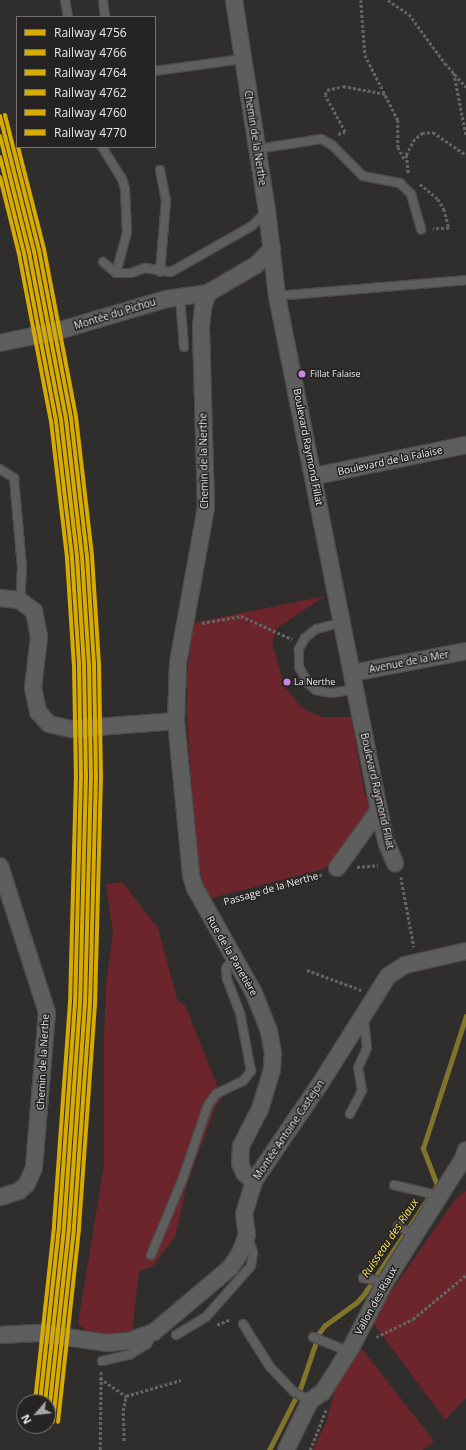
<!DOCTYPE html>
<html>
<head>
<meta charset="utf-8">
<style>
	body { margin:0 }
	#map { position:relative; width:466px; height:1450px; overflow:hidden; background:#2f2e2d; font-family:"Open Sans",sans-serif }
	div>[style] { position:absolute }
	.green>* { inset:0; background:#6c252b }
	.stream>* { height:5px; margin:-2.5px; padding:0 2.5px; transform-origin:2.5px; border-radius:2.5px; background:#81742b }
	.path>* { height:2.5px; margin-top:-1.25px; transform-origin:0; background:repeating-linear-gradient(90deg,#656464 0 3px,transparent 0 5px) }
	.roads { filter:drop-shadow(1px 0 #4d4c4b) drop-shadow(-1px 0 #4d4c4b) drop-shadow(0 1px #4d4c4b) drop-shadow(0 -1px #4d4c4b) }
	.lane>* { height:8px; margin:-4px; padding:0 4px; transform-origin:4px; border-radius:4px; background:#5f5e5e }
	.street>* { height:16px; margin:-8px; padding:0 8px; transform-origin:8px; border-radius:8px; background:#5f5e5e }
	.rail-1>* { height:4px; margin:-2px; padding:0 2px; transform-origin:2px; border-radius:2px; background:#d8ab00 }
	.rail-2>* { height:4px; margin:-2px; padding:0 2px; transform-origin:2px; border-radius:2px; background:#d8ab00 }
	.rail-3>* { height:4px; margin:-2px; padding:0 2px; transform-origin:2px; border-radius:2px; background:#d8ab00 }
	.rail-4>* { height:4px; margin:-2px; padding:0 2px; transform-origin:2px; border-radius:2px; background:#d8ab00 }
	.rail-5>* { height:4px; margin:-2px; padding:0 2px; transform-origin:2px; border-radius:2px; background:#d8ab00 }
	.rail-6>* { height:4px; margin:-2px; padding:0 2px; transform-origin:2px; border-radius:2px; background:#d8ab00 }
	.dots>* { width:11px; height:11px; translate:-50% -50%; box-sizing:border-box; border:2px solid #262422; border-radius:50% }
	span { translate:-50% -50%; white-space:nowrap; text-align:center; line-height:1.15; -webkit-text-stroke:3px #262422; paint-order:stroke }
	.bus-label { font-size:9px; color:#eae9e8 }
	.left { translate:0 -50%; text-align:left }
	.street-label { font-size:10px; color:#eae9e8 }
	.water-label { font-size:11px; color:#fae157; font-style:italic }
	.legend { position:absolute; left:16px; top:16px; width:140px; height:132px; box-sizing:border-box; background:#262422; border:1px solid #747371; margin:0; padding:5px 7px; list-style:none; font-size:12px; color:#eae9e8 }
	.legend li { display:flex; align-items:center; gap:8px; height:20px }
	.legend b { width:20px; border:1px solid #747371 }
	.north { position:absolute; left:16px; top:1394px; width:40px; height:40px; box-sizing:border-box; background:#262422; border:1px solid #747371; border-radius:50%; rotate:242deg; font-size:11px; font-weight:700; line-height:16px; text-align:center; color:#eae9e8 }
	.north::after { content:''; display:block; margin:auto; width:14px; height:18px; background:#a9a8a7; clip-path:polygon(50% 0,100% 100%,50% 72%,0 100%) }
</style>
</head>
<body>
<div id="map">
	<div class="green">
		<div style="clip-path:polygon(325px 596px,277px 628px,272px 644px,285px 687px,300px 706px,311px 713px,324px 717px,351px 717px,365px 796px,371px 796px,372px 808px,340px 858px,324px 869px,208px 899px,197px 860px,187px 720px,187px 676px,193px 623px)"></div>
		<div style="clip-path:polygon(122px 882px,158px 928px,178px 1002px,185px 1005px,222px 1098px,216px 1105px,187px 1184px,175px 1237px,152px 1267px,139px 1271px,132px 1332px,104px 1334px,87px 1331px,78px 1324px,104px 1165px,104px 1040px,106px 984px,113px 933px,106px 884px)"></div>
		<div style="clip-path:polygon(466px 1191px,466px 1398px,445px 1420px,371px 1320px,455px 1200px)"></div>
		<div style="clip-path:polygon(362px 1349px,434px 1441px,422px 1450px,313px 1450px,327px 1420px,335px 1388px,348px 1364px)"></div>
	</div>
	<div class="stream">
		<div style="left:269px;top:1450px;width:68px;rotate:-63.1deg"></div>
		<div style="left:300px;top:1389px;width:59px;rotate:-71.3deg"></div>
		<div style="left:319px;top:1333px;width:9px;rotate:-54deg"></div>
		<div style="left:324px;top:1326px;width:39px;rotate:-36deg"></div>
		<div style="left:356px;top:1303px;width:12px;rotate:-48deg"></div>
		<div style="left:364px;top:1294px;width:131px;rotate:-56.2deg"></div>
		<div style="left:437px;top:1185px;width:40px;rotate:-111deg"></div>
		<div style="left:423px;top:1148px;width:139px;rotate:-72deg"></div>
	</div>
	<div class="path">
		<div style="left:361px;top:0;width:55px;rotate:85.8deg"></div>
		<div style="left:365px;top:55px;width:73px;rotate:63.1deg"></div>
		<div style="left:398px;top:120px;width:27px;rotate:90deg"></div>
		<div style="left:398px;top:147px;width:15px;rotate:62deg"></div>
		<div style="left:388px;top:0;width:25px;rotate:34deg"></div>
		<div style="left:409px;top:14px;width:61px;rotate:53.7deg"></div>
		<div style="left:445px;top:63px;width:32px;rotate:49deg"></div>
		<div style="left:454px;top:73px;width:63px;rotate:79deg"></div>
		<div style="left:338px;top:134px;width:7px;rotate:-16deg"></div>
		<div style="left:345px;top:132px;width:42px;rotate:-118.4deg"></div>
		<div style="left:325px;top:95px;width:5px;rotate:-68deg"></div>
		<div style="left:327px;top:90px;width:16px;rotate:-14deg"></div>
		<div style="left:343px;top:86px;width:43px;rotate:10.8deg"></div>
		<div style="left:408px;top:173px;width:18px;rotate:-96deg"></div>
		<div style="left:406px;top:155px;width:16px;rotate:-63deg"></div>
		<div style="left:413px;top:141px;width:12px;rotate:-42deg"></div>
		<div style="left:422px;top:133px;width:11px;rotate:-5deg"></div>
		<div style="left:433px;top:132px;width:40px;rotate:34.9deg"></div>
		<div style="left:420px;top:184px;width:23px;rotate:40deg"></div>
		<div style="left:438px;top:199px;width:12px;rotate:59deg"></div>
		<div style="left:444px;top:209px;width:20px;rotate:75deg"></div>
		<div style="left:449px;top:228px;width:16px;rotate:176deg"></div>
		<div style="left:202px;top:623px;width:40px;rotate:-10deg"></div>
		<div style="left:241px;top:616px;width:56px;rotate:24.3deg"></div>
		<div style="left:357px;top:867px;width:21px;rotate:-5deg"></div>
		<div style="left:401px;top:877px;width:71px;rotate:79.5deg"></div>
		<div style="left:223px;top:903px;width:105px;rotate:-16deg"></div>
		<div style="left:307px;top:970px;width:58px;rotate:20.3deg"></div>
		<div style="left:217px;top:1325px;width:15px;rotate:-23deg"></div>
		<div style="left:376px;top:1337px;width:41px;rotate:-25.9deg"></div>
		<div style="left:413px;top:1319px;width:69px;rotate:-39.7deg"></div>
		<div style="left:100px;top:1378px;width:32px;rotate:35deg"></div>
		<div style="left:126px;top:1396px;width:57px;rotate:-16.2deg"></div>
		<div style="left:124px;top:1441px;width:30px;rotate:-92deg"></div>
		<div style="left:123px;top:1411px;width:15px;rotate:-79deg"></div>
		<div style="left:100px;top:1450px;width:78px;rotate:-89.3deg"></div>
		<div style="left:310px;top:1450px;width:43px;rotate:-68.2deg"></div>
	</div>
	<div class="roads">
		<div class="lane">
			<div style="left:65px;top:0;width:17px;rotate:80deg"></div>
			<div style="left:103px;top:0;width:17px;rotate:83deg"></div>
			<div style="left:155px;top:71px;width:89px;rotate:-7.8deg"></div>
			<div style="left:102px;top:147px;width:38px;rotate:58deg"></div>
			<div style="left:122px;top:179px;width:10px;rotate:73deg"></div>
			<div style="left:125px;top:189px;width:43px;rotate:87.3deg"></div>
			<div style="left:127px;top:232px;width:42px;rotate:105deg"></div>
			<div style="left:257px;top:149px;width:65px;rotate:-8.9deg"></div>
			<div style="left:321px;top:139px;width:13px;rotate:29deg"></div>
			<div style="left:332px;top:145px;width:44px;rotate:45deg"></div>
			<div style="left:363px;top:176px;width:38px;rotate:11deg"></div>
			<div style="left:400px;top:183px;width:16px;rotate:45deg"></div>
			<div style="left:411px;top:194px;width:37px;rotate:74deg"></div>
			<div style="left:160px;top:170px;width:32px;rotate:79deg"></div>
			<div style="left:166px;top:201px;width:71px;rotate:94.8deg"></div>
			<div style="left:103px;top:262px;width:17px;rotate:40deg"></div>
			<div style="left:116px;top:273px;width:15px"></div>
			<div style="left:131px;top:273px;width:15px;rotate:-20deg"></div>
			<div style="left:145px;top:268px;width:26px;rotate:9deg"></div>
			<div style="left:171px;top:272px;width:93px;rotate:-29.6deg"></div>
			<div style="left:252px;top:226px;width:20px;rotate:-45deg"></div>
			<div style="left:277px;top:296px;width:190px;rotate:-4.8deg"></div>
			<div style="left:180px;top:297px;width:50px;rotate:85.4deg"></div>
			<div style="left:0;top:469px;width:17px;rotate:33deg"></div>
			<div style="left:14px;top:478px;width:90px;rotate:84.9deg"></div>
			<div style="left:22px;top:568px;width:33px;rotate:93deg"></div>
			<div style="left:343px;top:622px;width:28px;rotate:165deg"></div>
			<div style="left:316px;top:629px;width:14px;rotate:141deg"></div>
			<div style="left:305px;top:638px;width:13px;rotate:119deg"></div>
			<div style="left:299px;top:649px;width:18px;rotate:90deg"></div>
			<div style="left:299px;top:667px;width:20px;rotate:60deg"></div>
			<div style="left:309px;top:684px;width:9px;rotate:41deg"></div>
			<div style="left:316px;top:690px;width:16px;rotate:11deg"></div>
			<div style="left:332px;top:693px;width:23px;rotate:-10deg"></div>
			<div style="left:350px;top:1114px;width:27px;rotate:-63deg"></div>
			<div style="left:362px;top:1090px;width:22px;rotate:-100deg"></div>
			<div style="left:358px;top:1068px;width:22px;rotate:-66deg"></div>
			<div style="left:367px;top:1048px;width:30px;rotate:-96deg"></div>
			<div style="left:394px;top:1185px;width:47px;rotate:13.4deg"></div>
			<div style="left:398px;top:1226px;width:21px;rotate:29deg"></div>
			<div style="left:151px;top:1255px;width:83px;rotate:-67.4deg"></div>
			<div style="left:183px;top:1178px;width:77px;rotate:-71.1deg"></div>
			<div style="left:208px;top:1105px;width:14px;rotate:-54deg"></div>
			<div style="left:216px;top:1094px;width:30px;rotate:-26deg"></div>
			<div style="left:243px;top:1081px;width:13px;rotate:-51deg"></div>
			<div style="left:251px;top:1071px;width:59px;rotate:-100.7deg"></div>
			<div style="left:240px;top:1013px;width:36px;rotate:-111deg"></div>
			<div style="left:227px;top:979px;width:10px;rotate:-96deg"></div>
			<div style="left:226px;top:969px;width:14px;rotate:-60deg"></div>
			<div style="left:363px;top:1278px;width:22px;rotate:10deg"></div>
			<div style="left:243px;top:1324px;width:51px;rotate:57.9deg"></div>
			<div style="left:270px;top:1367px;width:35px;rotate:46deg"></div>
			<div style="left:294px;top:1392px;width:18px;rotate:29deg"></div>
			<div style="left:176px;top:1335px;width:35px;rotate:-31deg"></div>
			<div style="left:206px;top:1317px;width:68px;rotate:-48.6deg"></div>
			<div style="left:251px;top:1266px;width:14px;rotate:-82deg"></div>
			<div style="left:253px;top:1252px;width:15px;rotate:-110deg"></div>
			<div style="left:313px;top:1337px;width:38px;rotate:22deg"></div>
			<div style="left:102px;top:1361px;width:28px;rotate:-13deg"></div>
			<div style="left:129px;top:1355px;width:21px;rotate:-31deg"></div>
			<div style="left:147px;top:1344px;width:12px;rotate:-59deg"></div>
		</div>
		<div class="street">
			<div style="left:234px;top:0;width:214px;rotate:81.1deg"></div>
			<div style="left:267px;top:211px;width:86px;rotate:83.3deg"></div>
			<div style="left:277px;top:296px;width:524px;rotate:78.78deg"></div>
			<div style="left:379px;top:810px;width:35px;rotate:77deg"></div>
			<div style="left:387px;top:844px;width:21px;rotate:67deg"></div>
			<div style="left:0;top:343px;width:62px;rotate:-12deg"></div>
			<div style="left:61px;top:330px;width:109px;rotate:-16.4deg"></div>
			<div style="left:166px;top:299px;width:42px;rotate:-8.1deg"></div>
			<div style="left:315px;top:476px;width:154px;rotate:-11.6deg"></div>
			<div style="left:0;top:598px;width:19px;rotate:6deg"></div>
			<div style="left:19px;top:600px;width:19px;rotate:36deg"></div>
			<div style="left:34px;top:611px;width:26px;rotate:79deg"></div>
			<div style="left:39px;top:637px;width:51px;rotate:96.7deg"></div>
			<div style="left:33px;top:688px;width:25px;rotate:78deg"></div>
			<div style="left:38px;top:712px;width:16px;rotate:47deg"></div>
			<div style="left:49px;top:724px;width:23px;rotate:13deg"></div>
			<div style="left:71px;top:729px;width:105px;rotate:-4.4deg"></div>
			<div style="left:176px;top:721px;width:58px;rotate:-88deg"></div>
			<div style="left:178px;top:663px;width:158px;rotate:-79.8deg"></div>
			<div style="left:206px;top:507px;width:180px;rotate:-91.6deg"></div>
			<div style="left:201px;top:327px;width:20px;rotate:-84deg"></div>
			<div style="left:203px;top:307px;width:15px;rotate:-70deg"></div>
			<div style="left:208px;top:293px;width:56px;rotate:-30.3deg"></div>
			<div style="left:256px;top:265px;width:23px;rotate:-45deg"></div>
			<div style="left:352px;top:673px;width:116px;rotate:-10.9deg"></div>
			<div style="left:176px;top:721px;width:155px;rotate:84.4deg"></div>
			<div style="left:191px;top:875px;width:14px;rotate:73deg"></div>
			<div style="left:195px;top:888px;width:120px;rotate:60.7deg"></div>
			<div style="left:254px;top:993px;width:41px;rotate:68.5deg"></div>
			<div style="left:269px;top:1031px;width:23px;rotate:80deg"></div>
			<div style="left:273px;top:1054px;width:16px;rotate:94deg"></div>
			<div style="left:272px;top:1070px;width:41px;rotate:107.1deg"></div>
			<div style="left:260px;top:1109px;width:42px;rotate:117.2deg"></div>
			<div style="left:241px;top:1146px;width:17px;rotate:93deg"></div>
			<div style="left:240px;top:1163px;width:11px;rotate:68deg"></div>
			<div style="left:244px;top:1173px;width:13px;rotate:39deg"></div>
			<div style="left:0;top:866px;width:153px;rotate:72.2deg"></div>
			<div style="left:47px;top:1012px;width:157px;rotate:94.8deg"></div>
			<div style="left:34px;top:1168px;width:17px;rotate:114deg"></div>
			<div style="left:27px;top:1184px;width:11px;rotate:139deg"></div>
			<div style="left:19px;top:1191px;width:20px;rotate:162deg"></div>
			<div style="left:337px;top:868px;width:72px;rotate:-54.1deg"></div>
			<div style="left:0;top:1335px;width:38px;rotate:-3deg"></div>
			<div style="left:38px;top:1333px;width:70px;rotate:8.2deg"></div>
			<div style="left:107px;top:1343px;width:22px;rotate:-5deg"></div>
			<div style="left:129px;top:1341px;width:27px;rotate:-20deg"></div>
			<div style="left:154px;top:1332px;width:99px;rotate:-40.1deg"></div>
			<div style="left:230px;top:1268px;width:18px;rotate:-56deg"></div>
			<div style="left:240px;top:1253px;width:19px;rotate:-69deg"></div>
			<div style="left:247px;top:1235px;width:21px;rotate:-98deg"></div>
			<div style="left:244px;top:1214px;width:34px;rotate:-73deg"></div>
			<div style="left:254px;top:1181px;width:117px;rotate:-55.8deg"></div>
			<div style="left:320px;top:1084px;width:128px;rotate:-57.8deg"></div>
			<div style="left:388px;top:976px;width:20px;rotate:-33deg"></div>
			<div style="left:405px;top:965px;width:63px;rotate:-12.9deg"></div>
			<div style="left:286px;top:1450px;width:55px;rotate:-63.9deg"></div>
			<div style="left:310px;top:1401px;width:16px;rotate:-35deg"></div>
			<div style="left:323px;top:1392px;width:54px;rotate:-57.8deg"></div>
			<div style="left:352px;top:1346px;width:72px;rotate:-62.7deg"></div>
			<div style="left:385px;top:1282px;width:146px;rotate:-57.6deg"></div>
			<div style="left:463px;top:1159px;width:9px;rotate:-72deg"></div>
		</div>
	</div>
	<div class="rail-1">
		<div style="left:0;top:116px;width:139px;rotate:75.9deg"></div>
		<div style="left:34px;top:251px;width:171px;rotate:79.2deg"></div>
		<div style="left:66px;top:419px;width:139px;rotate:83.4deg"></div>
		<div style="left:82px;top:557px;width:107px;rotate:86.3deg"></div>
		<div style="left:89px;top:664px;width:112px;rotate:89deg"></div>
		<div style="left:91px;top:776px;width:227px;rotate:91.5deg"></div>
		<div style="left:85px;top:1003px;width:226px;rotate:94.1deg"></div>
		<div style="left:69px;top:1228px;width:194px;rotate:96.2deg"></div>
	</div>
	<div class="rail-2">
		<div style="left:0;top:136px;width:120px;rotate:76deg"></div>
		<div style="left:29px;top:252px;width:171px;rotate:79.2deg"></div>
		<div style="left:61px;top:420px;width:138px;rotate:83.3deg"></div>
		<div style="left:77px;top:557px;width:107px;rotate:86.3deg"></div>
		<div style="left:84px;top:664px;width:112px;rotate:89deg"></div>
		<div style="left:86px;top:776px;width:227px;rotate:91.5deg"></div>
		<div style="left:80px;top:1003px;width:226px;rotate:94.1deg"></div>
		<div style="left:64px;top:1228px;width:175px;rotate:96.2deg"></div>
	</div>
	<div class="rail-3">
		<div style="left:5px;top:115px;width:139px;rotate:75.9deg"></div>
		<div style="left:39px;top:250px;width:171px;rotate:79.2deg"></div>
		<div style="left:71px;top:418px;width:139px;rotate:83.4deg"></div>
		<div style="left:87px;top:556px;width:108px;rotate:86.3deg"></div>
		<div style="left:94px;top:664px;width:112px;rotate:89deg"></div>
		<div style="left:96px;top:776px;width:227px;rotate:91.5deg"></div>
		<div style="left:90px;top:1003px;width:226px;rotate:94.1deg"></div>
		<div style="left:74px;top:1228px;width:195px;rotate:96.2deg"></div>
	</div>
	<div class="rail-4">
		<div style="left:0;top:157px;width:99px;rotate:76deg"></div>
		<div style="left:24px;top:253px;width:171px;rotate:79.2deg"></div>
		<div style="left:56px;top:421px;width:138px;rotate:83.3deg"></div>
		<div style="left:72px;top:558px;width:106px;rotate:86.2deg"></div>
		<div style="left:79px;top:664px;width:112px;rotate:89deg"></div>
		<div style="left:81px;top:776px;width:227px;rotate:91.5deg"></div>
		<div style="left:75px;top:1003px;width:225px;rotate:94.1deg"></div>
		<div style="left:59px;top:1227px;width:176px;rotate:96.2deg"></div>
	</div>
	<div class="rail-5">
		<div style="left:18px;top:147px;width:105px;rotate:75.7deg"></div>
		<div style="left:44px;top:249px;width:171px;rotate:79.2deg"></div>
		<div style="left:76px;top:417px;width:140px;rotate:83.4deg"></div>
		<div style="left:92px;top:556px;width:108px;rotate:86.3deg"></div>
		<div style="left:99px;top:664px;width:112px;rotate:89deg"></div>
		<div style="left:101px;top:776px;width:228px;rotate:91.5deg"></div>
		<div style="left:95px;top:1004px;width:226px;rotate:94.1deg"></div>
		<div style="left:79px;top:1229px;width:194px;rotate:96.2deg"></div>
	</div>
	<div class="rail-6">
		<div style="left:0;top:177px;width:79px;rotate:76.1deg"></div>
		<div style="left:19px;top:254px;width:170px;rotate:79.2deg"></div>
		<div style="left:51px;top:421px;width:138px;rotate:83.3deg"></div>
		<div style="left:67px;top:558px;width:107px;rotate:86.3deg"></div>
		<div style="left:74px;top:665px;width:111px;rotate:89deg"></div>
		<div style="left:76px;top:776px;width:226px;rotate:91.5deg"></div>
		<div style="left:70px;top:1002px;width:226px;rotate:94.1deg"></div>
		<div style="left:54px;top:1227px;width:176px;rotate:96.2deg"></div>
	</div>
	<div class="dots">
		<div style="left:302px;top:374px;background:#c787e3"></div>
		<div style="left:287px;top:682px;background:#c787e3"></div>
	</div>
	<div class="bus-label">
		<span class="left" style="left:310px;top:374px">Fillat Falaise</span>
		<span class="left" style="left:294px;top:682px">La Nerthe</span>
	</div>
	<div class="street-label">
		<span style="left:255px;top:138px;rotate:81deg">Chemin de la Nerthe</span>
		<span style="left:115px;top:314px;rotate:-17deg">Montée du Pichou</span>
		<span style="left:308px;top:447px;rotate:79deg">Boulevard Raymond Fillat</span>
		<span style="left:204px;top:461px;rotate:-91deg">Chemin de la Nerthe</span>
		<span style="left:390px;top:461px;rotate:-12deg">Boulevard de la Falaise</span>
		<span style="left:409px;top:662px;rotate:-11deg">Avenue de la Mer</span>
		<span style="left:377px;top:791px;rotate:77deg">Boulevard Raymond Fillat</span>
		<span style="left:271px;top:889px;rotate:-16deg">Passage de la Nerthe</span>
		<span style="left:232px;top:956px;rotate:60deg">Rue de la Panetière</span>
		<span style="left:43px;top:1062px;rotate:-87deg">Chemin de la Nerthe</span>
		<span style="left:289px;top:1130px;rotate:-56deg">Montée Antoine Castejon</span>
		<span style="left:376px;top:1301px;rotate:-61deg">Vallon des Riaux</span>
	</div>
	<div class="water-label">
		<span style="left:390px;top:1238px;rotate:-56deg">Ruisseau des Riaux</span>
	</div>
	<ul class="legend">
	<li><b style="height:5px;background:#d8ab00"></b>Railway 4756</li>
	<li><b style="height:5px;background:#d8ab00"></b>Railway 4766</li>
	<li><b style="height:5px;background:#d8ab00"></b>Railway 4764</li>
	<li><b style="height:5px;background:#d8ab00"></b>Railway 4762</li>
	<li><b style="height:5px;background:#d8ab00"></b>Railway 4760</li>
	<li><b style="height:5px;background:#d8ab00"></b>Railway 4770</li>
	</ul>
	<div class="north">N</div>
</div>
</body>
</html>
